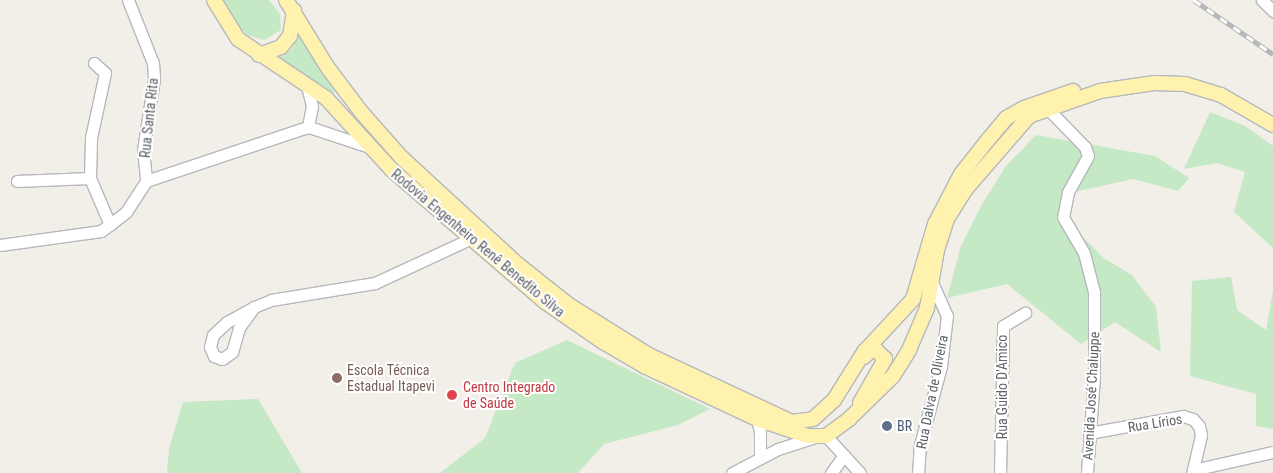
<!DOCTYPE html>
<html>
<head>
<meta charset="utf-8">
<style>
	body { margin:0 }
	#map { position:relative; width:1273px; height:473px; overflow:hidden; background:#f1efe8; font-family:"Roboto Condensed",sans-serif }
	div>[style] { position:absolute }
	.green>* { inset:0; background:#c5e8c5 }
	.roads { filter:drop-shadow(1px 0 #b5b8bc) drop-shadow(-1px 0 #b5b8bc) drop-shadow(0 1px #b5b8bc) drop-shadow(0 -1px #b5b8bc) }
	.minor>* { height:11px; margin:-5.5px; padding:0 5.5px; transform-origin:5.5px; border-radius:5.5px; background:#fff }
	.major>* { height:14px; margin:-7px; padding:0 7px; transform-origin:7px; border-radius:7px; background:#fff2af }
	.rail>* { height:4.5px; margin-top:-2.25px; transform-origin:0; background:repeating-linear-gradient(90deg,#fff 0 8px,#b6b7b8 0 16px); box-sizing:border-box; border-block:1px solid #b6b7b8 }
	.dots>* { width:14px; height:14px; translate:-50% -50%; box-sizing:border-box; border:2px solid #fff; border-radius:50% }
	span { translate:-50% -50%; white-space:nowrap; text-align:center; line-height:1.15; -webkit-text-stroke:4px #fff; paint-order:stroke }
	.street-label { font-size:14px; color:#5f6368 }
	.education-label { font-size:14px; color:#785e54 }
	.left { translate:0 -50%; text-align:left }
	.health-label { font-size:14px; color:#be3a42 }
	.service-label { font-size:14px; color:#4e5e75 }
</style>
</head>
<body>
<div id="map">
	<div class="green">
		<div style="clip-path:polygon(222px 0,269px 0,280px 14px,281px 30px,264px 40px,247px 35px,228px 14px)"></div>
		<div style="clip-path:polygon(298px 33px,336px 94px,275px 56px,283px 56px,292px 49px)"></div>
		<div style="clip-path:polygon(1210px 112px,1245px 126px,1273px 146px,1273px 248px,1234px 212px,1245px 172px,1217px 163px,1184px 169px)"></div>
		<div style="clip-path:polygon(1036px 135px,1155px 156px,1189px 178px,1178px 191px,1133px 179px,1070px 193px,1068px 223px,1105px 259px,1132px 275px,1156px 307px,1161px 352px,1115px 322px,1081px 344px,1007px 284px,947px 298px,961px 246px,981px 206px,1006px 166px)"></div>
		<div style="clip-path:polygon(1231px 277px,1237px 310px,1266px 330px,1273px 291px,1273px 429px,1256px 426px,1256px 394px,1190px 376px,1192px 281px)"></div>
		<div style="clip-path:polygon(567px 340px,710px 409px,678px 425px,604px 444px,578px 473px,440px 473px,485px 438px,515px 363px)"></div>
		<div style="clip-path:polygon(258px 399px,302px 473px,167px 473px,169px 449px,183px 402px)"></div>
	</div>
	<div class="roads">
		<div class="minor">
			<div style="left:128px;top:0;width:68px;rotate:68.4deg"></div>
			<div style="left:153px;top:63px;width:16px;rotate:86deg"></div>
			<div style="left:154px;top:79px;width:72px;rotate:98.8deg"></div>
			<div style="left:143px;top:150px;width:31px;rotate:84deg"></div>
			<div style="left:1262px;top:0;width:16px;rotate:45deg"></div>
			<div style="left:94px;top:63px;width:15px;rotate:42deg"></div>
			<div style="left:105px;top:73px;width:66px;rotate:102.2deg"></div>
			<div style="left:91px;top:138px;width:40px;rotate:91.4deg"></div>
			<div style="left:90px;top:178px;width:51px;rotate:66.9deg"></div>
			<div style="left:307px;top:86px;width:21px;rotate:76deg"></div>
			<div style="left:312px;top:106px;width:21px;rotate:101deg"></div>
			<div style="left:1048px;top:109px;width:53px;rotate:45.8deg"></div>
			<div style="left:1085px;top:147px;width:9px;rotate:72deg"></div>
			<div style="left:1088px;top:156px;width:41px;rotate:119.1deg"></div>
			<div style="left:1068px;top:192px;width:25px;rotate:101deg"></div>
			<div style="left:1063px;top:217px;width:42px;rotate:59.7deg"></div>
			<div style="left:1084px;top:253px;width:40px;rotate:75.6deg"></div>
			<div style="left:1094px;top:292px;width:85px;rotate:90deg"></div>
			<div style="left:1094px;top:377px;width:96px;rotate:94.2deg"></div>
			<div style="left:17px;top:181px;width:73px;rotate:-2.4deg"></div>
			<div style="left:0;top:245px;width:102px;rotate:-7.9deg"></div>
			<div style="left:101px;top:231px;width:31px;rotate:-37deg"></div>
			<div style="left:126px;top:212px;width:37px;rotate:-57deg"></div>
			<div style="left:146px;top:181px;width:160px;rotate:-18.5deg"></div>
			<div style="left:298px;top:130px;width:11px;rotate:-15deg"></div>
			<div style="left:309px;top:127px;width:63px;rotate:18.4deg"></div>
			<div style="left:254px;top:307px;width:26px;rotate:126deg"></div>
			<div style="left:239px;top:328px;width:25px;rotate:106deg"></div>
			<div style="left:232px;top:352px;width:12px;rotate:145deg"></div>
			<div style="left:222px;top:359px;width:9px;rotate:-159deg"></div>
			<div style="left:214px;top:356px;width:10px;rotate:-114deg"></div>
			<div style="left:210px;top:347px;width:12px;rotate:-76deg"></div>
			<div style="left:213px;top:335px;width:19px;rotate:-43deg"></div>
			<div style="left:227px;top:322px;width:31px;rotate:-29deg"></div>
			<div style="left:254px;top:307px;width:18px;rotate:-22deg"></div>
			<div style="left:271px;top:300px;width:105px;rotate:-9.3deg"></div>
			<div style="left:375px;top:283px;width:107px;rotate:-24.9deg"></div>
			<div style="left:757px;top:419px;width:13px;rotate:77deg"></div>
			<div style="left:760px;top:432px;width:26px;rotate:90deg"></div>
			<div style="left:1089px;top:433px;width:96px;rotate:-10.3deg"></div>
			<div style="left:1183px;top:416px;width:10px;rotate:17deg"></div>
			<div style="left:1193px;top:419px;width:9px;rotate:49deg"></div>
			<div style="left:1199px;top:426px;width:9px;rotate:77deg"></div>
			<div style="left:1201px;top:435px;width:39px;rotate:103deg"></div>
			<div style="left:826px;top:436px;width:50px;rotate:47.4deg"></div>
			<div style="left:1193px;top:470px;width:82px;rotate:-12.7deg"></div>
			<div style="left:732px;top:473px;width:52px;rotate:-27.6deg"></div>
			<div style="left:778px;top:449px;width:39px;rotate:-18deg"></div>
			<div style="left:831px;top:473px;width:22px;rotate:-54deg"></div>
			<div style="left:918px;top:473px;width:28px;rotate:-86deg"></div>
			<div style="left:920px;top:445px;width:82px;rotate:-75.1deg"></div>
			<div style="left:941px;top:366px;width:50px;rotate:-83.2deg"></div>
			<div style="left:947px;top:316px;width:35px;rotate:-114deg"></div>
			<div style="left:1000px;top:473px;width:147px;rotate:-88.8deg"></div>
			<div style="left:1003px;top:326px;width:26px;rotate:-31deg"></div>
		</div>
		<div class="major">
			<div style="left:214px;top:0;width:46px;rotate:58.4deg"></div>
			<div style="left:238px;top:39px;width:106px;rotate:33.8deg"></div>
			<div style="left:326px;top:98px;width:98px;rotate:47.5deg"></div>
			<div style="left:392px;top:170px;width:202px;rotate:40.8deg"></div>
			<div style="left:545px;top:302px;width:70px;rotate:34.6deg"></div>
			<div style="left:603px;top:342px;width:50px;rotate:30.2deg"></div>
			<div style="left:646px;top:367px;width:123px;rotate:25.1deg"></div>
			<div style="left:757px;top:419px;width:54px;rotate:18.4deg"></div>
			<div style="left:808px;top:436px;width:18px"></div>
			<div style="left:826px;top:436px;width:29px;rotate:-36deg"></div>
			<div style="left:849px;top:419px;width:62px;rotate:-44.3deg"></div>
			<div style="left:893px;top:376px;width:31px;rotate:-58deg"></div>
			<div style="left:909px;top:350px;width:46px;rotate:-66.8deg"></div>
			<div style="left:927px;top:308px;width:59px;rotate:-80.2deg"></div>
			<div style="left:937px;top:250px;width:33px;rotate:-72deg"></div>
			<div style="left:947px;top:219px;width:34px;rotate:-58deg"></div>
			<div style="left:965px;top:190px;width:98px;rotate:-49.1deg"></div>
			<div style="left:1029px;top:116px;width:75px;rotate:-19.4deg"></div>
			<div style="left:1100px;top:91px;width:55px;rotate:-8.4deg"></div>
			<div style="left:1154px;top:83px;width:31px;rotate:2deg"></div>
			<div style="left:1185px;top:84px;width:38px;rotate:17deg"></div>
			<div style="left:1221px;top:95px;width:60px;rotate:30deg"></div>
			<div style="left:286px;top:0;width:80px;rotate:58.3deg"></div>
			<div style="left:328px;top:68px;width:56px;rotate:52.9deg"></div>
			<div style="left:362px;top:113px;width:60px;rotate:48.4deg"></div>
			<div style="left:402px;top:158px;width:155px;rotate:42.6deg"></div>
			<div style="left:516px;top:263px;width:68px;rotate:38.4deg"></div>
			<div style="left:569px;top:305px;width:94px;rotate:32deg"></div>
			<div style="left:649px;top:355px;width:158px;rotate:25.1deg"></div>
			<div style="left:792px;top:422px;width:21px;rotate:-8deg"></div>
			<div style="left:813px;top:419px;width:28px;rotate:-42deg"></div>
			<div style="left:834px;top:400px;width:57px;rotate:-58deg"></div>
			<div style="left:864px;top:352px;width:72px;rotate:-47.2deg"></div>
			<div style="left:913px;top:299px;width:78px;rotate:-73.7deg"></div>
			<div style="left:935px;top:224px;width:56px;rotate:-62.5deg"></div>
			<div style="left:961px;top:174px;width:42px;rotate:-51.8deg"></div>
			<div style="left:987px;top:141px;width:30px;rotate:-50deg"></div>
			<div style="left:1006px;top:118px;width:21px;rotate:-29deg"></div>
			<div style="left:1024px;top:108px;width:52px;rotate:-19.1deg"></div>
			<div style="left:259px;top:55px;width:23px;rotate:-20deg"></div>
			<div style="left:281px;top:47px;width:14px;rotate:-51deg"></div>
			<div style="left:290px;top:36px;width:26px;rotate:-81deg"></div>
			<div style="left:860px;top:403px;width:51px;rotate:-60.4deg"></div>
			<div style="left:885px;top:359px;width:13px;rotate:-135deg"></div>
			<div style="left:876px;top:350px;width:5px;rotate:180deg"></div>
			<div style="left:871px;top:350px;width:10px;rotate:135deg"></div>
		</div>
	</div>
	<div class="rail">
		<div style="left:1194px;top:0;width:96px;rotate:34.4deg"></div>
	</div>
	<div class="dots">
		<div style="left:337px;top:378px;background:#8d6e63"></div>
		<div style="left:452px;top:395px;background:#e0444e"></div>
		<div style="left:887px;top:426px;background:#5c6f8a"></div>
	</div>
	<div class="street-label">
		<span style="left:149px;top:118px;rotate:-84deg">Rua Santa Rita</span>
		<span style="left:478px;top:243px;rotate:40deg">Rodovia Engenheiro Renê Benedito Silva</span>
		<span style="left:1002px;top:387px;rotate:-90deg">Rua Guido D'Amico</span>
		<span style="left:932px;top:392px;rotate:-79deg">Rua Dalva de Oliveira</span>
		<span style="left:1091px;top:396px;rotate:-87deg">Avenida José Chaluppe</span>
		<span style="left:1155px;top:423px;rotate:-9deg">Rua Lírios</span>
	</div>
	<div class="education-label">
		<span class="left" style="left:347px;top:378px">Escola Técnica<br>Estadual Itapevi</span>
	</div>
	<div class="health-label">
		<span class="left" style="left:463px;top:395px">Centro Integrado<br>de Saúde</span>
	</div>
	<div class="service-label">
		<span class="left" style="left:897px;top:426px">BR</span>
	</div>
</div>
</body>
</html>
